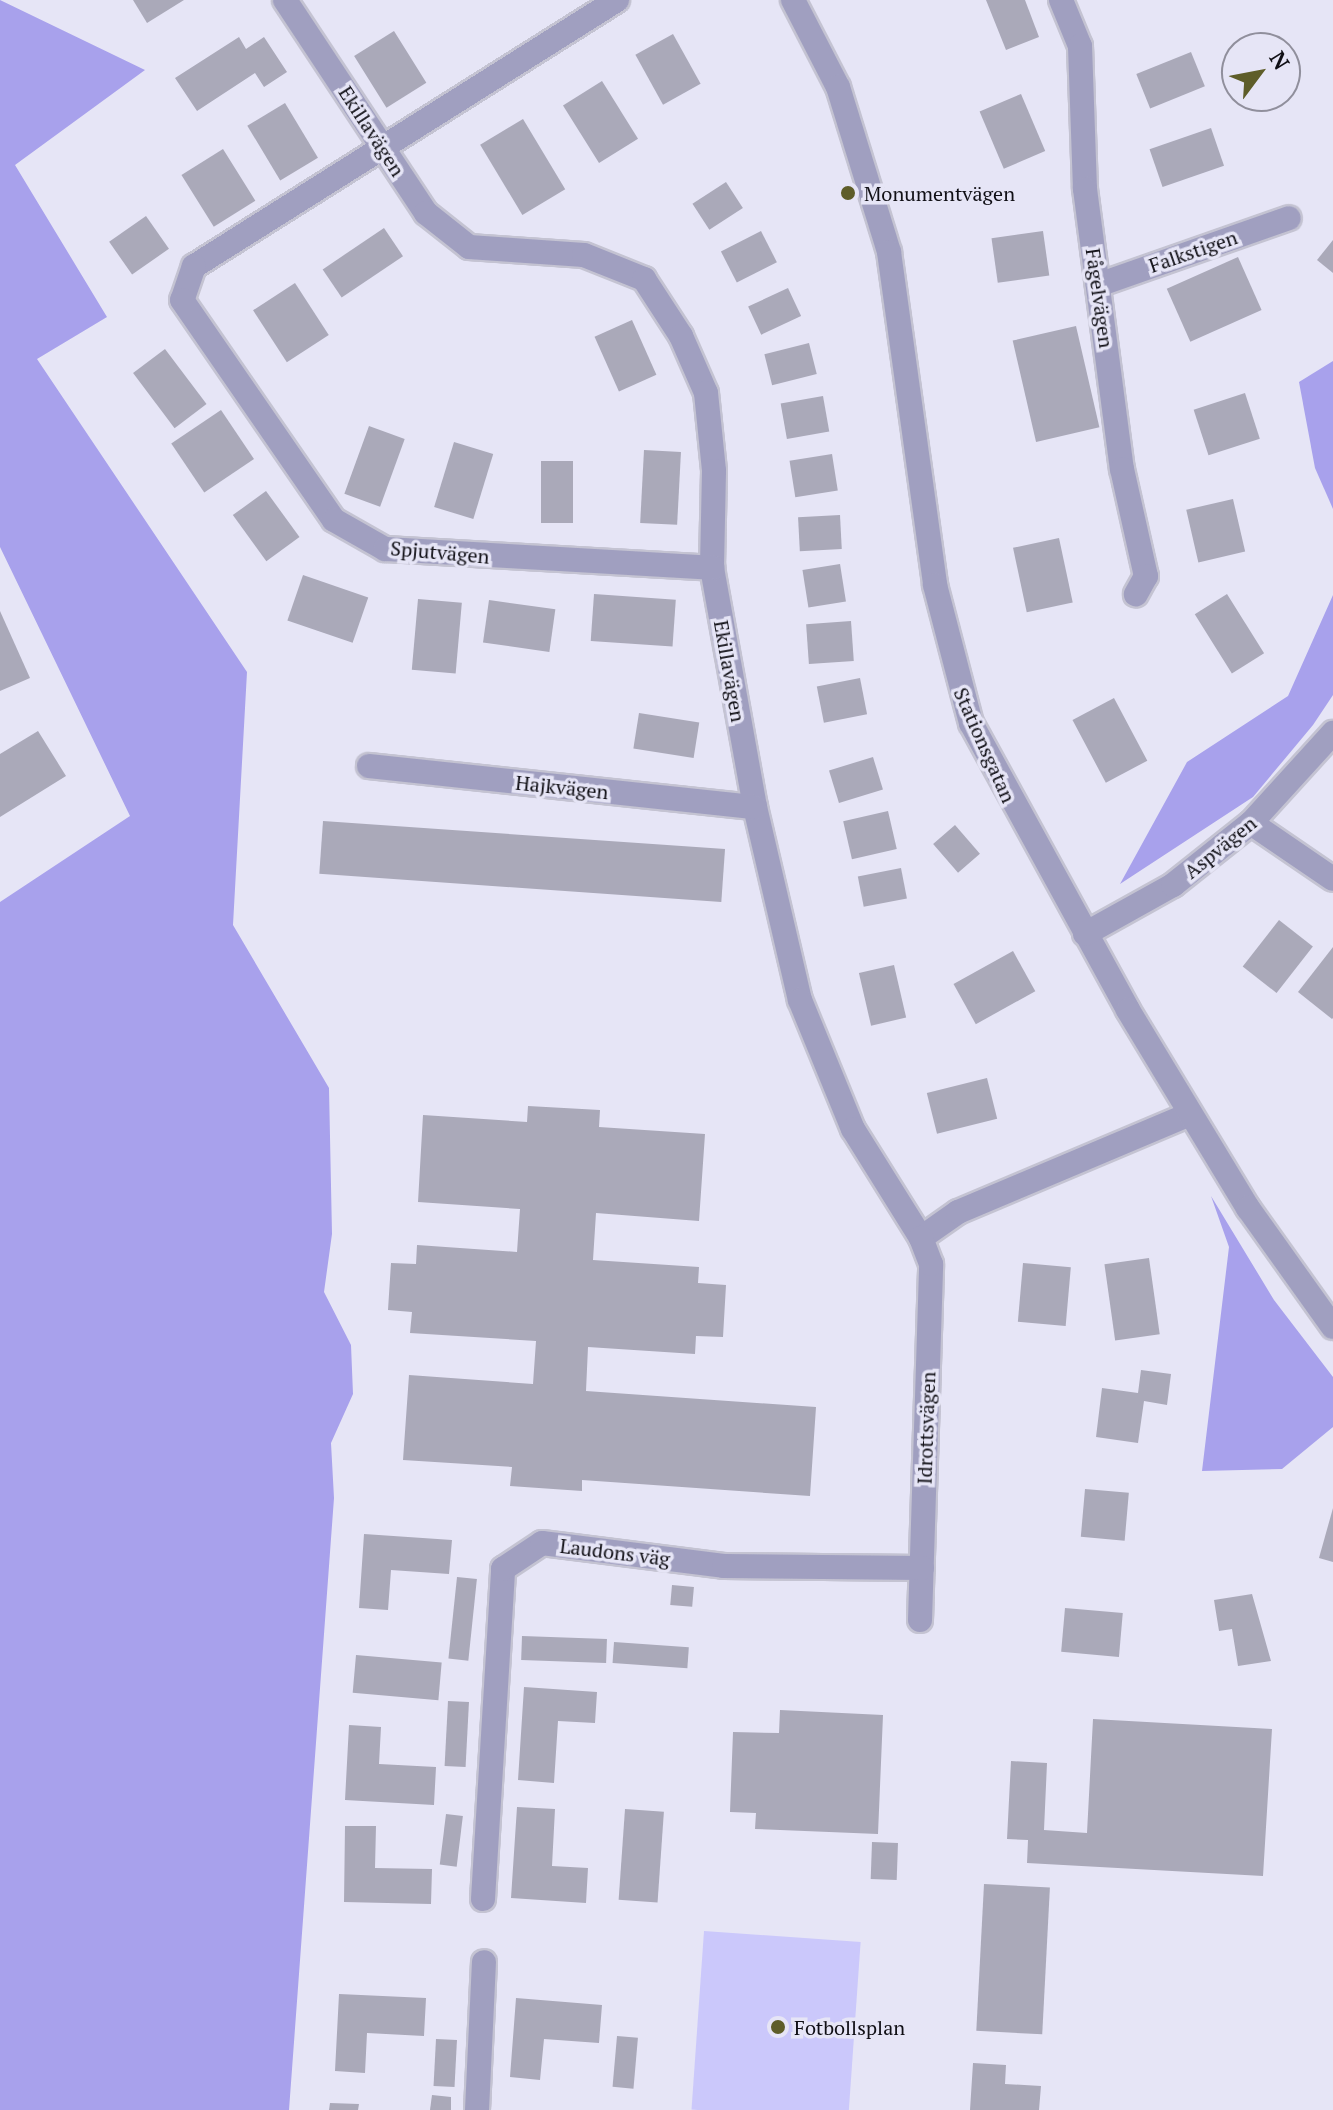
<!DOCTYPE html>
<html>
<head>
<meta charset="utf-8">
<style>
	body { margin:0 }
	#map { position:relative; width:1333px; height:2110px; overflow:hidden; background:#e6e5f6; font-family:"PT Serif",serif }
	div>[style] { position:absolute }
	.green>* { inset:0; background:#cbc8fb; transform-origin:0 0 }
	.forest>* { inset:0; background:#a8a1ec }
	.building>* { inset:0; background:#aaa9b9; transform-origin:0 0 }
	.roads { filter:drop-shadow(2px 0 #c4c3d2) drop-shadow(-2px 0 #c4c3d2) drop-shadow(0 2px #c4c3d2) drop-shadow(0 -2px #c4c3d2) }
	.minor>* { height:24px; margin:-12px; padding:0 12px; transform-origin:12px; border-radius:12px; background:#a09fc0 }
	.dots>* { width:22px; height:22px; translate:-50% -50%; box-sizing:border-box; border:4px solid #e6e5f6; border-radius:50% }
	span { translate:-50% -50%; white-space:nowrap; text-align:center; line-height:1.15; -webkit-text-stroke:7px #e6e5f6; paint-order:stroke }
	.street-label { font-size:20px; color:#100f15 }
	.poi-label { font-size:20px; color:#100f15 }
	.left { translate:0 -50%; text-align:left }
	.north { position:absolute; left:1221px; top:32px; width:80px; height:80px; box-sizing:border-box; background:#e6e5f6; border:2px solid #908f9c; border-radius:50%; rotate:58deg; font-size:22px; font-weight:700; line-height:32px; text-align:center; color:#100f15 }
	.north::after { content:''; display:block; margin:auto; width:28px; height:36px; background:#5e5d29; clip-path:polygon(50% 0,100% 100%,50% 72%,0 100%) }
</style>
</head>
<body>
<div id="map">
	<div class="green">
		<div style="left:704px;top:1931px;width:157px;height:179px;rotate:4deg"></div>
	</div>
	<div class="forest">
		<div style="clip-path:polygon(0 0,145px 70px,15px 165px,107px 317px,37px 359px,247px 672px,233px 925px,329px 1088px,332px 1234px,324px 1292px,351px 1345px,353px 1394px,331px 1443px,334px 1498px,289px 2110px,0 2110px,0 902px,130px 816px,0 547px)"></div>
		<div style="clip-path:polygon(1333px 361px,1333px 509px,1315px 468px,1299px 382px)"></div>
		<div style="clip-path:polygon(1333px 595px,1333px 695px,1313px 725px,1253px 797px,1120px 884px,1187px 762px,1288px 696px)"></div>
		<div style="clip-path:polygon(1211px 1196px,1274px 1300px,1333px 1377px,1333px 1427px,1282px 1469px,1202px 1471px,1229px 1247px)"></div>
	</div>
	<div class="building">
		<div style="clip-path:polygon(133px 0,184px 0,147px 23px)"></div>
		<div style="clip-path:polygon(986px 0,1025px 0,1039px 37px,1006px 50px)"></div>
		<div style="left:394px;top:31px;width:61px;height:47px;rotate:58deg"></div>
		<div style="left:673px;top:34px;width:57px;height:43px;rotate:61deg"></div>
		<div style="clip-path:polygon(239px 37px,246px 49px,264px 37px,287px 72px,264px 87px,255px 73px,197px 111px,175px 78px)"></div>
		<div style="left:1191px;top:52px;width:37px;height:59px;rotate:68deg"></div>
		<div style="left:602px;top:81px;width:68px;height:46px;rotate:58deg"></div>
		<div style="left:1021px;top:94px;width:62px;height:45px;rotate:67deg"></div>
		<div style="left:285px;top:103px;width:64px;height:44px;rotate:59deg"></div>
		<div style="left:523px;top:119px;width:82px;height:50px;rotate:59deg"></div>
		<div style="left:1211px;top:128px;width:40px;height:65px;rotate:71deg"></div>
		<div style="left:223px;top:149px;width:61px;height:49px;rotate:58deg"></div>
		<div style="left:726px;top:182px;width:31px;height:40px;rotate:57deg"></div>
		<div style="left:146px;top:216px;width:40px;height:45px;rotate:55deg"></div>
		<div style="left:384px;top:228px;width:34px;height:74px;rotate:56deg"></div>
		<div style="left:761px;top:231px;width:35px;height:45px;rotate:63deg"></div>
		<div style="left:1043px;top:231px;width:45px;height:52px;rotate:82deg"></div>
		<div style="clip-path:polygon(1333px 240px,1333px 273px,1317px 260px)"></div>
		<div style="left:1238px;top:257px;width:58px;height:78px;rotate:66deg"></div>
		<div style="left:295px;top:283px;width:62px;height:50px;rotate:57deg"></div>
		<div style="left:788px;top:288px;width:31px;height:44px;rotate:65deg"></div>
		<div style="left:632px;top:320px;width:60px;height:41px;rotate:66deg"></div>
		<div style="left:1076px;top:326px;width:104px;height:65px;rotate:77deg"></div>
		<div style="left:809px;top:343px;width:32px;height:46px;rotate:76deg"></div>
		<div style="left:165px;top:349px;width:69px;height:40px;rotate:53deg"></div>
		<div style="left:1245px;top:393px;width:48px;height:54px;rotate:72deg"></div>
		<div style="left:823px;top:396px;width:36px;height:43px;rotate:80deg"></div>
		<div style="left:221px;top:410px;width:59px;height:60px;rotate:56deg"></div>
		<div style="left:369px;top:426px;width:38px;height:72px;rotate:20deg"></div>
		<div style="left:454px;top:442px;width:41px;height:68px;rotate:17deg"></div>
		<div style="left:644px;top:450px;width:37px;height:73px;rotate:3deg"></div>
		<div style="left:832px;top:454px;width:37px;height:43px;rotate:81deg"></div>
		<div style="left:541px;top:461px;width:32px;height:62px"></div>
		<div style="left:266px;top:491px;width:57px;height:41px;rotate:54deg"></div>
		<div style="left:1233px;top:499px;width:54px;height:48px;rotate:77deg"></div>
		<div style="left:840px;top:515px;width:34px;height:42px;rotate:87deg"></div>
		<div style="left:1059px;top:538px;width:66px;height:47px;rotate:78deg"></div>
		<div style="left:840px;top:564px;width:38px;height:38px;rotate:81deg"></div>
		<div style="left:303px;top:575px;width:69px;height:48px;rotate:19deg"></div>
		<div style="left:594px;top:594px;width:82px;height:47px;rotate:4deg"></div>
		<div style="left:1227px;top:594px;width:70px;height:38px;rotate:58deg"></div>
		<div style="left:418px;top:599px;width:44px;height:71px;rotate:5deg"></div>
		<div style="left:489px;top:600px;width:67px;height:43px;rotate:8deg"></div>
		<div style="clip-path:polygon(0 611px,30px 678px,0 691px)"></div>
		<div style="left:851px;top:621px;width:40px;height:45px;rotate:86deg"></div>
		<div style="left:860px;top:678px;width:37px;height:44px;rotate:79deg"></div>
		<div style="left:1114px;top:698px;width:71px;height:47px;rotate:62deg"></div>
		<div style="left:639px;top:713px;width:61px;height:36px;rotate:9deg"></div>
		<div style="clip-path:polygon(38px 731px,66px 776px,0 817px,0 754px)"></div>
		<div style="left:873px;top:757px;width:34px;height:46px;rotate:73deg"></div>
		<div style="left:888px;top:811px;width:39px;height:46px;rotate:77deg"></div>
		<div style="left:323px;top:821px;width:403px;height:53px;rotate:4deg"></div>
		<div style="left:955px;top:825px;width:38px;height:29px;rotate:49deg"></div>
		<div style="left:901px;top:868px;width:31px;height:44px;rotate:79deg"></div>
		<div style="left:1279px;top:920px;width:43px;height:59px;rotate:38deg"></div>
		<div style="clip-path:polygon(1333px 947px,1333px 1018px,1332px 1019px,1298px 992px)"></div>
		<div style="left:1013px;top:951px;width:46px;height:68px;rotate:61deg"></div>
		<div style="left:894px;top:965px;width:54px;height:36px;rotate:77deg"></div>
		<div style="left:987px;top:1078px;width:42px;height:62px;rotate:76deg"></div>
		<div style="clip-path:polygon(528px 1106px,600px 1110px,599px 1127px,705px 1134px,699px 1221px,596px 1213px,593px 1260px,699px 1267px,698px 1283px,726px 1285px,723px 1337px,696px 1336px,695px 1354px,588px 1347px,586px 1391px,816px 1407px,810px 1496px,582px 1480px,582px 1491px,510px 1486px,512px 1467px,403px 1460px,409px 1375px,533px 1384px,536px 1341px,410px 1333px,412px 1312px,388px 1310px,391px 1263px,416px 1264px,417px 1245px,517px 1252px,520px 1209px,418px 1202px,423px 1115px,527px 1122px)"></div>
		<div style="left:1149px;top:1258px;width:77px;height:45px;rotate:82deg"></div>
		<div style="left:1023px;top:1263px;width:48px;height:59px;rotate:5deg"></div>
		<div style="clip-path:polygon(1141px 1370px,1171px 1374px,1167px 1405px,1144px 1401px,1138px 1443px,1096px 1437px,1102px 1388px,1138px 1393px)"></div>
		<div style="left:1085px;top:1489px;width:44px;height:48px;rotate:5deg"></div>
		<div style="clip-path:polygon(1333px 1508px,1333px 1562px,1319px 1558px)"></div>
		<div style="clip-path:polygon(364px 1534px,452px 1540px,449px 1574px,391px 1570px,388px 1610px,359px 1608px)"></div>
		<div style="left:457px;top:1577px;width:20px;height:82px;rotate:6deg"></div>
		<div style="left:672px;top:1585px;width:22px;height:20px;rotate:5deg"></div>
		<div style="clip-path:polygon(1252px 1594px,1271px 1661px,1238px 1666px,1232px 1629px,1219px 1631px,1214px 1600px)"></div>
		<div style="left:1065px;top:1608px;width:58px;height:44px;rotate:5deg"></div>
		<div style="left:522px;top:1636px;width:85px;height:24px;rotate:2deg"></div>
		<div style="left:614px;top:1642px;width:75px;height:21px;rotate:4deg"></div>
		<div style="left:356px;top:1655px;width:86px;height:38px;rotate:5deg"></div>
		<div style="clip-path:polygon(524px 1687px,597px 1692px,595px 1723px,558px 1721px,554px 1783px,518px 1780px)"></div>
		<div style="left:448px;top:1701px;width:21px;height:65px;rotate:3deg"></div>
		<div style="clip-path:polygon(780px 1710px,883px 1715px,878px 1834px,755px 1829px,756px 1813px,730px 1812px,733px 1732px,779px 1733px)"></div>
		<div style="clip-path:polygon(1093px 1719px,1272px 1729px,1263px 1876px,1027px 1863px,1028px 1840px,1007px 1839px,1011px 1761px,1047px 1763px,1044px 1830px,1087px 1833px)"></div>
		<div style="clip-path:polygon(349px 1725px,381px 1727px,379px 1764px,436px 1767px,434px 1805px,345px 1800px)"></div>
		<div style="clip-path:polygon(517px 1807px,555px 1809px,552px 1866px,588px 1868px,586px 1903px,511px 1898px)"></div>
		<div style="left:625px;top:1809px;width:39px;height:91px;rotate:4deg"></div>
		<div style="left:446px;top:1814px;width:17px;height:51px;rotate:7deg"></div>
		<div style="clip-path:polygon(345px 1826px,376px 1826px,375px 1868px,432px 1869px,431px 1904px,344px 1902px)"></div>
		<div style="left:872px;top:1842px;width:26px;height:37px;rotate:2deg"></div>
		<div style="left:984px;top:1884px;width:66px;height:147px;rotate:3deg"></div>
		<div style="clip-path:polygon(339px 1994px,426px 1998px,424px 2036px,367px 2033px,365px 2073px,335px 2071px)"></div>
		<div style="clip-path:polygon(516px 1998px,602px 2005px,599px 2043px,544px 2039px,540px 2080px,510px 2077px)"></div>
		<div style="left:617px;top:2036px;width:21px;height:51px;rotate:5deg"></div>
		<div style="left:436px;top:2039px;width:21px;height:47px;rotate:3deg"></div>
		<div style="clip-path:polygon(973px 2063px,1006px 2065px,1005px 2084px,1041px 2086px,1039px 2110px,970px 2110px)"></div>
		<div style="clip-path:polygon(432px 2095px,451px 2097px,451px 2110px,430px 2110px)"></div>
		<div style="clip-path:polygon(330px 2103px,359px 2104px,358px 2110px,329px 2110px)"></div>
	</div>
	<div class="roads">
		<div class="minor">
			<div style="left:285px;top:0;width:255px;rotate:56.5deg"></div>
			<div style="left:426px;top:213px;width:55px;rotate:38.3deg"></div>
			<div style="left:469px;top:247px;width:115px;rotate:4deg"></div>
			<div style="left:584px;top:255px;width:65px;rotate:21.8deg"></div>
			<div style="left:644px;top:279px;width:68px;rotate:57deg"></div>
			<div style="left:681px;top:336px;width:62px;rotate:66.3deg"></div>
			<div style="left:706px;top:393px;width:78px;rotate:84.1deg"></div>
			<div style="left:714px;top:471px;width:97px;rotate:91.2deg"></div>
			<div style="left:712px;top:568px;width:243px;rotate:79.8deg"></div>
			<div style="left:755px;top:807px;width:198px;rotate:76.9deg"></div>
			<div style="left:800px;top:1000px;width:139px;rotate:67.7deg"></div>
			<div style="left:853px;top:1129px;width:128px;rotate:58deg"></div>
			<div style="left:921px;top:1238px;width:45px;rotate:-35.1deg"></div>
			<div style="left:958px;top:1212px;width:252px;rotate:-22.9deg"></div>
			<div style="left:617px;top:0;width:500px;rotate:147.8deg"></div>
			<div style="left:194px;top:266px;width:36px;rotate:109deg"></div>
			<div style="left:182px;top:300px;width:267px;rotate:55.4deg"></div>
			<div style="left:334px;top:520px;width:59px;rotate:29.6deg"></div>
			<div style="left:385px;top:549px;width:328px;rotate:3.3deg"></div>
			<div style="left:793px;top:0;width:98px;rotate:62.7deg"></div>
			<div style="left:838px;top:87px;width:173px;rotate:72.8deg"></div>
			<div style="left:889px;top:252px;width:336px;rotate:82.1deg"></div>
			<div style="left:935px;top:585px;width:143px;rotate:75.4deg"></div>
			<div style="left:971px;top:723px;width:327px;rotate:61.3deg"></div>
			<div style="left:1128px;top:1010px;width:232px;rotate:58.8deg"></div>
			<div style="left:1248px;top:1208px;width:146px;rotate:54.5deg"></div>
			<div style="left:1061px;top:0;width:50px;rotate:67.6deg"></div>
			<div style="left:1080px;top:46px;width:143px;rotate:88deg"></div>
			<div style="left:1085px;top:189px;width:282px;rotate:82.5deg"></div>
			<div style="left:1122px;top:469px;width:110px;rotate:77.4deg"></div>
			<div style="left:1146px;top:576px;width:21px;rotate:119deg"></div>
			<div style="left:1098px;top:285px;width:202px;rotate:-19.3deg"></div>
			<div style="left:369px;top:766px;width:388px;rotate:6.1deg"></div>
			<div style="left:1251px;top:823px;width:99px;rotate:34.3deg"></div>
			<div style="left:1085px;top:934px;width:101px;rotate:-29.1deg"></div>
			<div style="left:1173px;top:885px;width:100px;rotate:-38.5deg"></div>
			<div style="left:1251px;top:823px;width:122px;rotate:-47.7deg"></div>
			<div style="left:920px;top:1620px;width:356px;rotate:-88.2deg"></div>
			<div style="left:931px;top:1264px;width:28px;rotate:-111deg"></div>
			<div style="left:483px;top:1899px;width:331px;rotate:-86.5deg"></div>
			<div style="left:503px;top:1569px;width:47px;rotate:-33.7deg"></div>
			<div style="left:542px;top:1543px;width:183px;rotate:7.2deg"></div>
			<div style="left:724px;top:1566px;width:198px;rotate:0.6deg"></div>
			<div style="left:477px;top:2110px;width:148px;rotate:-87.3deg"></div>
		</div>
	</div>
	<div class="dots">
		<div style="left:848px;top:193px;background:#5e5d29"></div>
		<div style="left:778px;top:2027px;background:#5e5d29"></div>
	</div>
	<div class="street-label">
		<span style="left:372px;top:131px;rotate:57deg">Ekillavägen</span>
		<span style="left:1193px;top:251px;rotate:-19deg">Falkstigen</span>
		<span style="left:1100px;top:298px;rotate:82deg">Fågelvägen</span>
		<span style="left:440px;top:552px;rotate:5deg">Spjutvägen</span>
		<span style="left:730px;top:671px;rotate:80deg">Ekillavägen</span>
		<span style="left:985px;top:745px;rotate:66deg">Stationsgatan</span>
		<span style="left:562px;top:787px;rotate:6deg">Hajkvägen</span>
		<span style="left:1220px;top:847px;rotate:-39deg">Aspvägen</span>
		<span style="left:926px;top:1428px;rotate:-88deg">Idrottsvägen</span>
		<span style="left:615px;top:1552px;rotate:7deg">Laudons väg</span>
	</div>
	<div class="poi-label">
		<span class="left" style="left:864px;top:193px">Monumentvägen</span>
		<span class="left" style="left:794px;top:2027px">Fotbollsplan</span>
	</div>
	<div class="north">N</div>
</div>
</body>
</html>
